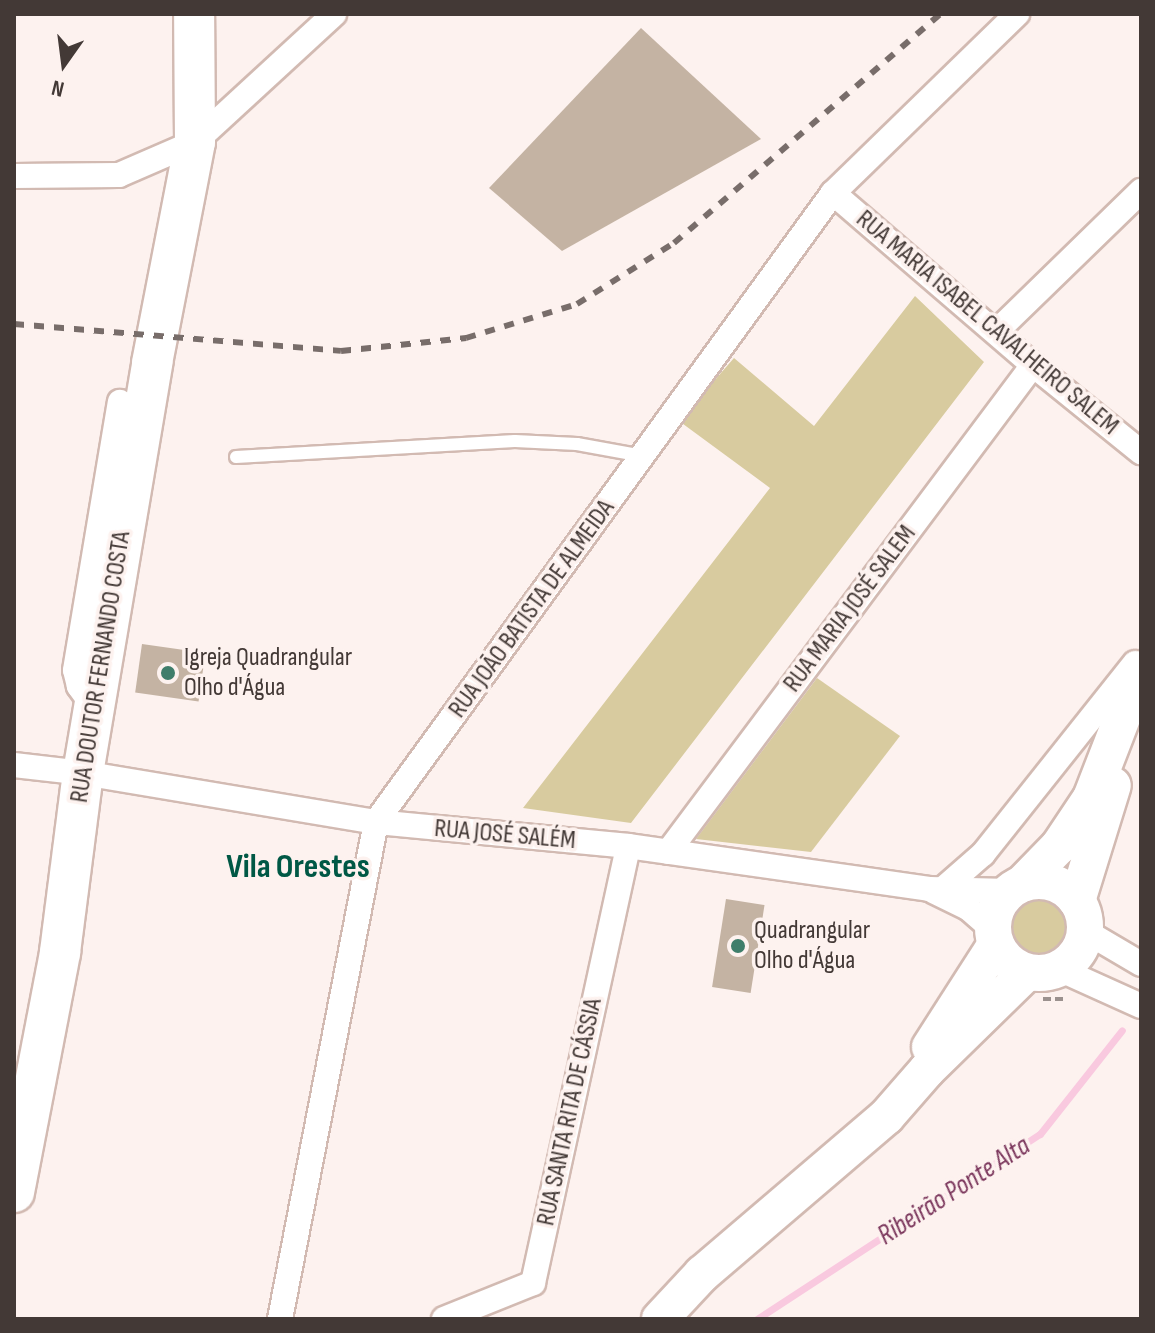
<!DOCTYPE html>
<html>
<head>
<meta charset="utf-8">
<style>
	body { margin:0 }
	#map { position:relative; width:1155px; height:1333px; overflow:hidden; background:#fdf2ef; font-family:"Sofia Sans Condensed",sans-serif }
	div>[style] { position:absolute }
	.green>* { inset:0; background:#d8cb9f }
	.round { border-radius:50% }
	.stream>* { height:7px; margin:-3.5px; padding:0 3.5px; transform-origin:3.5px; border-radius:3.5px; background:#f9c9df }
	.building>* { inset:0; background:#c4b3a3; transform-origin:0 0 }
	.path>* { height:4px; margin-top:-2px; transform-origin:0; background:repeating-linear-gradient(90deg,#9b918e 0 8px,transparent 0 12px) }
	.roads { filter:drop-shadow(2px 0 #d2bab2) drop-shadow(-2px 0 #d2bab2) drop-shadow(0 2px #d2bab2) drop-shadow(0 -2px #d2bab2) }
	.service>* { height:12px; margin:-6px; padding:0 6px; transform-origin:6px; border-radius:6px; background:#fff }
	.minor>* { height:24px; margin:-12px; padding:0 12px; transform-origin:12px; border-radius:12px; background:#fff }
	.secondary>* { height:36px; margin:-18px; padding:0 18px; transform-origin:18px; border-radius:18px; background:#fff }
	.secondary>.ring { margin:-18px; padding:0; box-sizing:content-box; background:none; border:36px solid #fff; border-radius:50% }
	.primary>* { height:40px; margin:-20px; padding:0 20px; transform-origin:20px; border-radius:20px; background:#fff }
	.rail>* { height:6px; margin-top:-3px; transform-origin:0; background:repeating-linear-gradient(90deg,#786d6a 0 10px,transparent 0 20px) }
	.dots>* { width:22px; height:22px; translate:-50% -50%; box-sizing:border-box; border:4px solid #fdf2ef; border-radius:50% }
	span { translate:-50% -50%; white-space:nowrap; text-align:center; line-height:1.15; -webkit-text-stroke:7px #fdf2ef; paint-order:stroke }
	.street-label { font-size:26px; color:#433936 }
	.poi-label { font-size:26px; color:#433936 }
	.left { translate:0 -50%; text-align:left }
	.water-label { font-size:28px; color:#7a355b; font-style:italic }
	.district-label { font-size:34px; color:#005845; font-weight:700 }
	.frame { position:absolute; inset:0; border:16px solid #433936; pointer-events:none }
	.north { position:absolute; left:24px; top:24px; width:80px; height:80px; -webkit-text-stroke:6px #fdf2ef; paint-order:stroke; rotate:194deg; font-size:22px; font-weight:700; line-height:32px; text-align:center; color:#433936 }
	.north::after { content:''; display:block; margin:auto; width:28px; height:36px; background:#433936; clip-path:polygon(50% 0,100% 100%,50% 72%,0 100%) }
</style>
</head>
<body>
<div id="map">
	<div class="green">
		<div style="clip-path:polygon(915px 296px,984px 362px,631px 823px,523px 808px,770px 488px,679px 421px,734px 358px,814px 426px)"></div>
		<div style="clip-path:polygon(817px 678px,900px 736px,811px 852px,696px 839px)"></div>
		<div class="round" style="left:1003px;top:891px;width:72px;height:72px"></div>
	</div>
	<div class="stream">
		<div style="left:757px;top:1319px;width:338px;rotate:-33.2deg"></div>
		<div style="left:1040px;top:1134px;width:132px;rotate:-51.7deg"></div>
	</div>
	<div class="building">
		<div style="clip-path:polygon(641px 28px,761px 139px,562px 251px,489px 188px)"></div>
		<div style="left:142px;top:644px;width:64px;height:49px;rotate:8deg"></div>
		<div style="left:726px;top:899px;width:39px;height:89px;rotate:9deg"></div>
	</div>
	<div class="path">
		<div style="left:1043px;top:999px;width:23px"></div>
	</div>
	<div class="roads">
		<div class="service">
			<div style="left:236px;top:457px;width:279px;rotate:-3.3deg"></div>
			<div style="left:515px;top:441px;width:62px;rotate:2.8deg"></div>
			<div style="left:577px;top:444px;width:67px;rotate:10.3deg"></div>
		</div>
		<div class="minor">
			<div style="left:14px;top:176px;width:105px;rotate:-0.5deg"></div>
			<div style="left:119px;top:175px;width:83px;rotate:-23.5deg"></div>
			<div style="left:195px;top:142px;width:189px;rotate:-42.6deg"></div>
			<div style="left:833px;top:193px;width:264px;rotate:40.7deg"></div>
			<div style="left:1033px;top:365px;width:139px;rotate:38.9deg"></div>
			<div style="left:997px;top:331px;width:201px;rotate:-44.2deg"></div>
			<div style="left:94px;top:707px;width:26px;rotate:-126deg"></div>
			<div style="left:79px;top:686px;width:16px;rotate:-104deg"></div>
			<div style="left:75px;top:670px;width:272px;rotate:-80.5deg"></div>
			<div style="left:14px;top:765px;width:69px;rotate:6.6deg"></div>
			<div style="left:83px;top:773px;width:297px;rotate:9.5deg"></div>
			<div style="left:376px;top:822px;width:253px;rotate:5.4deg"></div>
			<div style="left:628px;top:846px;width:304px;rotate:8.1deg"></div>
			<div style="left:929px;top:889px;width:80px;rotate:1.4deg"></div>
			<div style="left:668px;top:852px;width:609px;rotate:-53.15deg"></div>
			<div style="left:944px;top:888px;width:52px;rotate:-41.1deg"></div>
			<div style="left:983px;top:854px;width:244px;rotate:-51.5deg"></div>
			<div style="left:935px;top:892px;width:37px;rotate:26deg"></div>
			<div style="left:968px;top:908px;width:33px;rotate:41deg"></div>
			<div style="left:1085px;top:931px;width:65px;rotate:30.5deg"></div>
			<div style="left:1059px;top:969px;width:90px;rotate:24.3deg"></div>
			<div style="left:280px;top:1319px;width:506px;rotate:-79.07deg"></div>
			<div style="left:376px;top:822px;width:777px;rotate:-54deg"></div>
			<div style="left:833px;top:193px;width:257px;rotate:-44.2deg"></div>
			<div style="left:444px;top:1319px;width:96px;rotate:-22deg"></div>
			<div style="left:533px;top:1283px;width:447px;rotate:-77.7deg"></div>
		</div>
		<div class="secondary">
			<div class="ring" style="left:993px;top:881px;width:56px;height:56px"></div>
			<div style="left:1022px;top:884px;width:53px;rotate:-45.8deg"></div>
			<div style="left:1059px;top:846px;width:58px;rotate:-56.3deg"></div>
			<div style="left:1091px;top:798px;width:138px;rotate:-68.8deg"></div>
			<div style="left:1077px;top:901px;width:121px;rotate:-72.8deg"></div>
			<div style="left:930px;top:1047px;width:122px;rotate:-57.3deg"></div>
			<div style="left:660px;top:1319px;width:62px;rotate:-47deg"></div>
			<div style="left:702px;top:1274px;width:242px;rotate:-40.5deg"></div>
			<div style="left:886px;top:1117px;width:62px;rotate:-48.9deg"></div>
			<div style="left:927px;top:1070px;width:140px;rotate:-44.4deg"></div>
		</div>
		<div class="primary">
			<div style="left:14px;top:1192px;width:244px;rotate:-79.1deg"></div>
			<div style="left:60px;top:952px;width:180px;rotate:-82.7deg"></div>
			<div style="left:83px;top:773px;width:416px;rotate:-80.4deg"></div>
			<div style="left:152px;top:363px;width:225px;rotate:-79deg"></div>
			<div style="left:195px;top:142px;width:128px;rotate:-90.4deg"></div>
		</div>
	</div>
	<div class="rail">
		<div style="left:14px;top:324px;width:328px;rotate:4.7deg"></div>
		<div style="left:341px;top:351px;width:126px;rotate:-5.9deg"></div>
		<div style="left:466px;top:338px;width:116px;rotate:-17deg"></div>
		<div style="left:577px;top:304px;width:115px;rotate:-32.2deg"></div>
		<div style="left:674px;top:243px;width:351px;rotate:-40.7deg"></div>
	</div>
	<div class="dots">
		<div style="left:168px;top:673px;background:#3f7e6b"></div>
		<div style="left:738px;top:946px;background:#3f7e6b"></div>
	</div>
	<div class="street-label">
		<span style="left:987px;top:323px;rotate:40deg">RUA MARIA ISABEL CAVALHEIRO SALEM</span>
		<span style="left:532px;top:609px;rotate:-54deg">RUA JOÃO BATISTA DE ALMEIDA</span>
		<span style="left:850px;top:609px;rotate:-53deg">RUA MARIA JOSÉ SALEM</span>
		<span style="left:101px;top:667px;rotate:-81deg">RUA DOUTOR FERNANDO COSTA</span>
		<span style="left:505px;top:835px;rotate:5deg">RUA JOSÉ SALÉM</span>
		<span style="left:570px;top:1112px;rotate:-78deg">RUA SANTA RITA DE CÁSSIA</span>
	</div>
	<div class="poi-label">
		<span class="left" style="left:184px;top:673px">Igreja Quadrangular<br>Olho d'Água</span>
		<span class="left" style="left:754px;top:946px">Quadrangular<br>Olho d'Água</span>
	</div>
	<div class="water-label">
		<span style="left:954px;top:1191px;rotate:-33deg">Ribeirão Ponte Alta</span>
	</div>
	<div class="district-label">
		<span style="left:298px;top:867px">Vila Orestes</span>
	</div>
	<div class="frame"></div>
	<div class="north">N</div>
</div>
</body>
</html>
